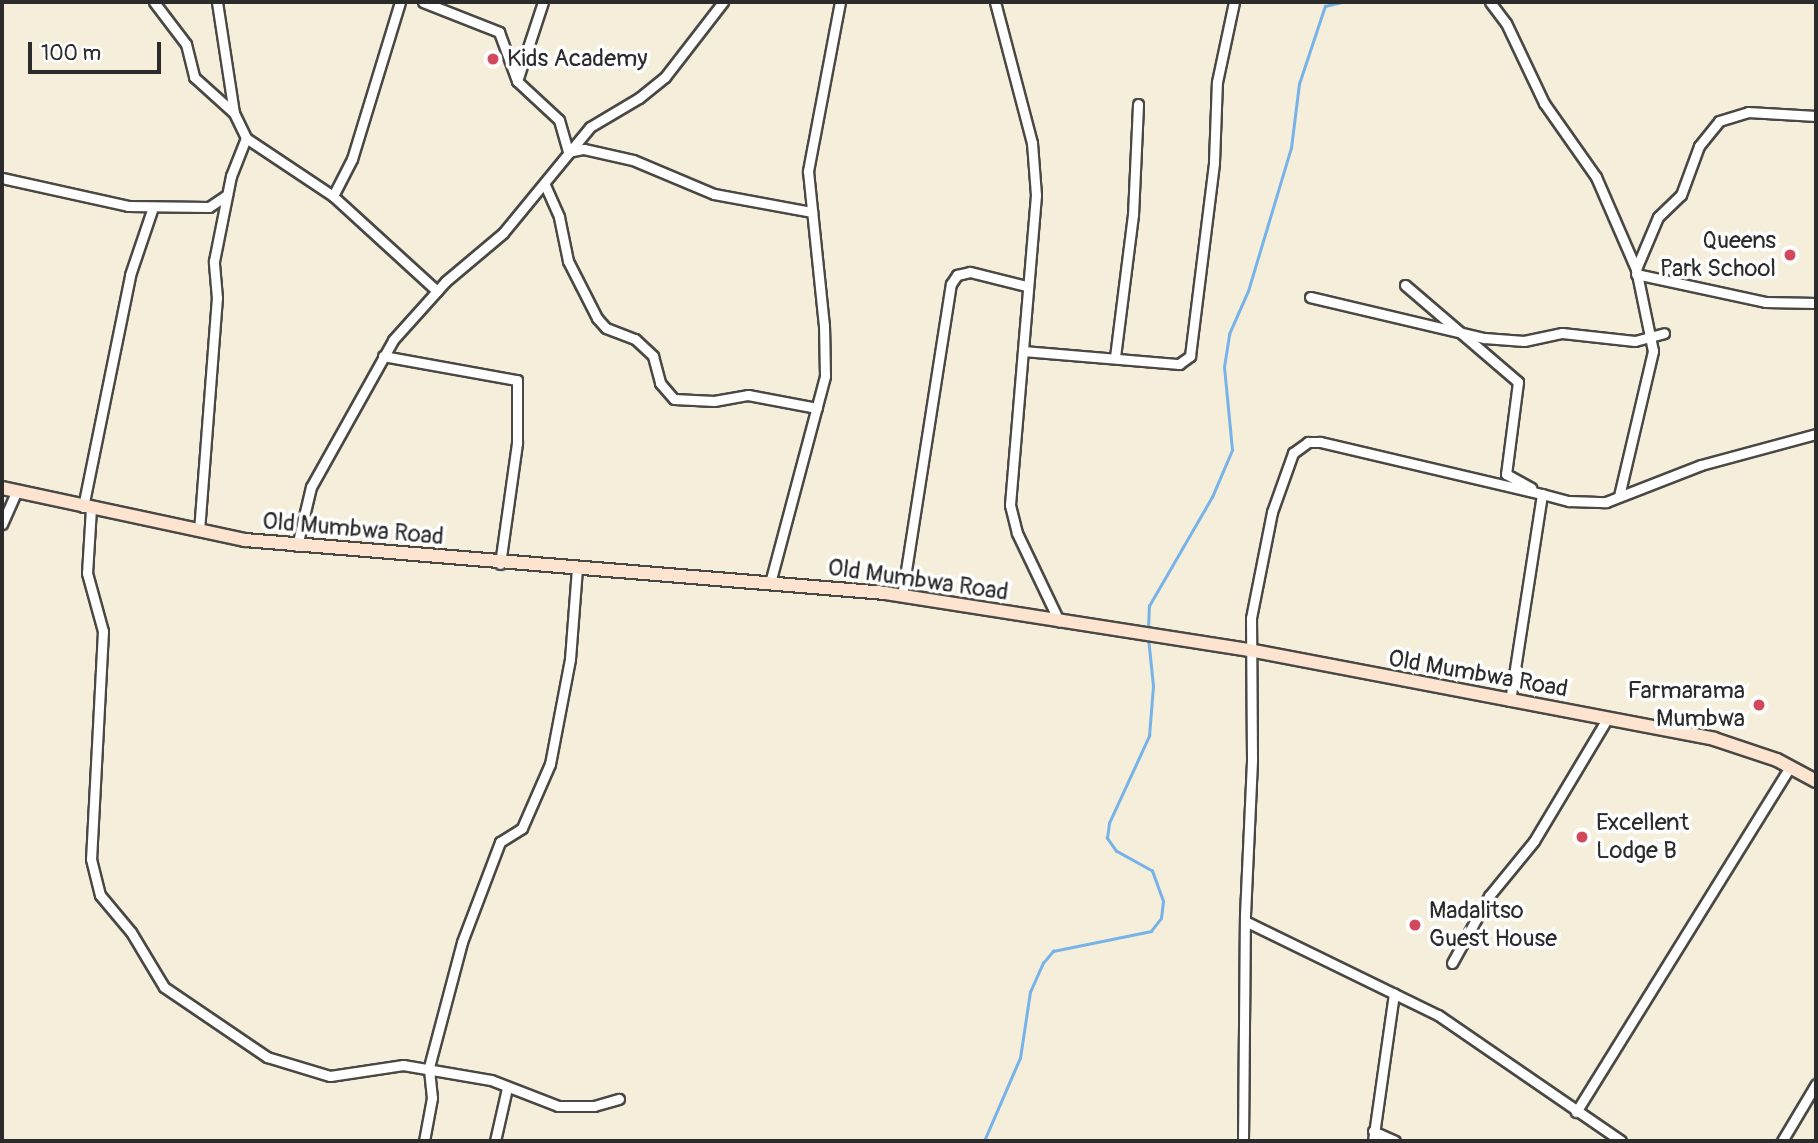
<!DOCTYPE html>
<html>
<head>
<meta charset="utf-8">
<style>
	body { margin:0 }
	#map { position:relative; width:1818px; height:1143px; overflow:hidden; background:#f4eeda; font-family:Pangolin,sans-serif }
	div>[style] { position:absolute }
	.stream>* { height:2.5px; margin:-1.25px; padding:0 1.25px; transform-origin:1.25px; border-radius:1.25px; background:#77b3e9 }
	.roads { filter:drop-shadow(2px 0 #494845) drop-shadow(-2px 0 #494845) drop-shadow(0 2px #494845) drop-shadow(0 -2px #494845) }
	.street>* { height:9px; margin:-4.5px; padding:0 4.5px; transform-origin:4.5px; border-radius:4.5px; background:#fff }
	.secondary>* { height:12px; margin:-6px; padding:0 6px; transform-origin:6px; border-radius:6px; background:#fde4d0 }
	.dots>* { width:19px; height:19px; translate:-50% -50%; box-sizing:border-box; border:4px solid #fff; border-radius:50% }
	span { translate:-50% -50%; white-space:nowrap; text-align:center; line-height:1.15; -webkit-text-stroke:7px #fff; paint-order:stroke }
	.poi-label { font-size:24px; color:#2b2b2b }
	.left { translate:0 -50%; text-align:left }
	.right { translate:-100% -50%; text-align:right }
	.street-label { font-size:24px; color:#2b2b2b }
	.frame { position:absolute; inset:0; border:4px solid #2b2b2b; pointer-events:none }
	.scale { position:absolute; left:28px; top:42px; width:133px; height:32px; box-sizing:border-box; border:4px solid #2b2b2b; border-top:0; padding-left:9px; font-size:21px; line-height:24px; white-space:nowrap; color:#2b2b2b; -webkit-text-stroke:5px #fff; paint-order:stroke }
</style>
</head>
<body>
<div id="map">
	<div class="stream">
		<div style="left:1148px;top:631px;width:25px;rotate:-88deg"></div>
		<div style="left:1149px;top:606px;width:126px;rotate:-60deg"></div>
		<div style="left:1212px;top:497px;width:51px;rotate:-66.9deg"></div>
		<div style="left:1232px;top:450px;width:83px;rotate:-95.5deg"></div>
		<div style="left:1224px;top:367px;width:33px;rotate:-81deg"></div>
		<div style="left:1229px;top:334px;width:47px;rotate:-66.2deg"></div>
		<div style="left:1248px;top:291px;width:149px;rotate:-73.3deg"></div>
		<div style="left:1291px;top:148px;width:64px;rotate:-82.9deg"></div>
		<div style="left:1299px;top:84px;width:82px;rotate:-71.6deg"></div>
		<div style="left:1325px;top:6px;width:18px;rotate:-13deg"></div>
		<div style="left:984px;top:1141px;width:90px;rotate:-66.6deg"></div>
		<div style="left:1020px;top:1058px;width:67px;rotate:-81.4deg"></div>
		<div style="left:1030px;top:992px;width:32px;rotate:-66deg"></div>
		<div style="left:1043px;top:963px;width:16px;rotate:-50deg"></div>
		<div style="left:1053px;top:951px;width:100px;rotate:-11.5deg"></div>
		<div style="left:1151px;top:931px;width:16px;rotate:-52deg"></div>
		<div style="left:1161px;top:918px;width:17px;rotate:-83deg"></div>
		<div style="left:1163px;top:901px;width:32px;rotate:-110deg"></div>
		<div style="left:1152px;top:871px;width:41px;rotate:-150.9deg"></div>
		<div style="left:1116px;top:851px;width:16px;rotate:-125deg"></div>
		<div style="left:1107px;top:838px;width:15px;rotate:-82deg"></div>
		<div style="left:1109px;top:823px;width:96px;rotate:-65.3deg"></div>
		<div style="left:1149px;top:736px;width:50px;rotate:-85.4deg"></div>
		<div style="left:1153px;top:686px;width:48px;rotate:-95.9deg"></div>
	</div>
	<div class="roads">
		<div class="street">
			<div style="left:154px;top:2px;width:53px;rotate:52.7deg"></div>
			<div style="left:186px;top:44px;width:34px;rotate:76deg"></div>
			<div style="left:194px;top:77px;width:54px;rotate:42deg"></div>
			<div style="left:217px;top:2px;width:112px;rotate:81.3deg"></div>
			<div style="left:234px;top:113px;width:28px;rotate:64deg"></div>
			<div style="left:246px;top:138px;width:105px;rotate:33.7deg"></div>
			<div style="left:333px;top:196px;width:141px;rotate:42.4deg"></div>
			<div style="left:423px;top:2px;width:82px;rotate:21.5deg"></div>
			<div style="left:499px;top:32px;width:52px;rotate:69.8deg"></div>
			<div style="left:517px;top:81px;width:57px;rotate:42.9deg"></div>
			<div style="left:559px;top:120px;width:33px;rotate:74deg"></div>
			<div style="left:568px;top:152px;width:16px;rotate:-11deg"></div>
			<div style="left:584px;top:149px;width:50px;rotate:12.7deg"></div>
			<div style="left:633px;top:160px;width:88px;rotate:22.8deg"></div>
			<div style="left:714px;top:194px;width:100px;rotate:10.4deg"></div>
			<div style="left:995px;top:2px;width:146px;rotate:75.3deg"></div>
			<div style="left:1032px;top:143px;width:52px;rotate:85.6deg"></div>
			<div style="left:1036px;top:195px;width:311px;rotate:94.8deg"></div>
			<div style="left:1010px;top:505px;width:29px;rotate:76deg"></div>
			<div style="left:1017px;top:533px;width:98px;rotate:64.5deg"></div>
			<div style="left:1490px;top:2px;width:26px;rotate:53deg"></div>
			<div style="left:1506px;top:23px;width:89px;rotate:64.6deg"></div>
			<div style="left:1544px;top:103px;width:90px;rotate:54.9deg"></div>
			<div style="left:1596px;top:177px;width:100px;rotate:66.5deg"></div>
			<div style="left:517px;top:81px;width:83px;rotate:-71.8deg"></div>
			<div style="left:2px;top:178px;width:129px;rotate:12.5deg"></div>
			<div style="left:128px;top:206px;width:81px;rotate:0.7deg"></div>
			<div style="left:209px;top:207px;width:22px;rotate:-34deg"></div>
			<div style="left:545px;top:185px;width:35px;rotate:66deg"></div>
			<div style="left:559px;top:217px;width:45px;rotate:78.4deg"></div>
			<div style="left:568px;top:261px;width:64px;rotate:63deg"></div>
			<div style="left:597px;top:318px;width:13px;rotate:48deg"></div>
			<div style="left:606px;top:328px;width:31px;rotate:21deg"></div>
			<div style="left:635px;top:339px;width:25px;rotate:43deg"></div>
			<div style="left:653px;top:356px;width:28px;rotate:75deg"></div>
			<div style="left:660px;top:383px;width:21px;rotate:49deg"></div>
			<div style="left:674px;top:399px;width:40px;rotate:2.9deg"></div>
			<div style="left:714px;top:401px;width:35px;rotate:-10deg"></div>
			<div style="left:748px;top:395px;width:70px;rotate:10.7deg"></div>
			<div style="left:333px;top:196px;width:42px;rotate:-62.8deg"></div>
			<div style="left:352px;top:159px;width:164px;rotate:-73deg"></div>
			<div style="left:1636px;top:274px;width:132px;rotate:12.2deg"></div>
			<div style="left:1765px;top:302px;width:51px;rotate:1.1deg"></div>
			<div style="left:1405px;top:285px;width:149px;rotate:40.6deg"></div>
			<div style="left:1518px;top:382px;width:93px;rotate:97.4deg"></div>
			<div style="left:1506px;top:474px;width:29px;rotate:29deg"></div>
			<div style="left:1310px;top:297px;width:179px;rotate:13.3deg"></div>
			<div style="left:1484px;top:338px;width:40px;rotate:4.3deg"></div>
			<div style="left:1524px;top:341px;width:39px;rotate:-12deg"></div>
			<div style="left:1562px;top:333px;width:73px;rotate:6.3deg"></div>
			<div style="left:1635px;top:341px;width:30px;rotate:-15deg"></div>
			<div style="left:1023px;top:351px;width:157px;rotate:4.8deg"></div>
			<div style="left:1179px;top:364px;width:14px;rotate:-36deg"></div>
			<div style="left:1190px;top:356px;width:195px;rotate:-82.9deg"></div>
			<div style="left:1214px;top:162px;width:80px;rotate:-87.9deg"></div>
			<div style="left:1217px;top:82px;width:82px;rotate:-78deg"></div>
			<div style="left:383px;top:356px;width:136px;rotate:10.2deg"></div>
			<div style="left:517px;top:380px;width:63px;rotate:90deg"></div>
			<div style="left:517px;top:443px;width:122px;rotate:98deg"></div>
			<div style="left:1115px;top:357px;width:143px;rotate:-82.8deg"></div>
			<div style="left:1133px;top:215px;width:111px;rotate:-87.4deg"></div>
			<div style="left:1619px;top:496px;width:149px;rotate:-76.8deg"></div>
			<div style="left:1653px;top:351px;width:84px;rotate:-101.7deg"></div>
			<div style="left:1636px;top:269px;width:56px;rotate:-67.1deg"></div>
			<div style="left:1658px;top:217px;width:32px;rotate:-44deg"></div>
			<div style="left:1681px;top:195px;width:52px;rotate:-69.8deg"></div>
			<div style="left:1699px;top:146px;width:32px;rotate:-51deg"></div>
			<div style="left:1719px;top:121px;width:30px;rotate:-17deg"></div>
			<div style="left:1748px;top:112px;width:68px;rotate:3.4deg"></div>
			<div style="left:83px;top:507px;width:237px;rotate:-78.5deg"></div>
			<div style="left:130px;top:275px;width:72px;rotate:-71.3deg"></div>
			<div style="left:91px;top:508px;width:65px;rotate:93.5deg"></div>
			<div style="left:87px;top:573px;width:60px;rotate:74.6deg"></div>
			<div style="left:103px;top:631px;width:228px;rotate:93deg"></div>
			<div style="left:91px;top:859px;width:37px;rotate:76deg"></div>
			<div style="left:100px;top:895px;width:48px;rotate:50deg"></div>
			<div style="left:131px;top:932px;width:64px;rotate:59deg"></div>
			<div style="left:164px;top:987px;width:125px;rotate:34.2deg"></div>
			<div style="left:267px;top:1057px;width:66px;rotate:16.8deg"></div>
			<div style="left:330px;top:1076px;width:74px;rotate:-8.6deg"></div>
			<div style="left:403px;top:1065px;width:89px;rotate:9.7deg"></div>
			<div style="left:491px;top:1080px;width:72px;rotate:21.2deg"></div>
			<div style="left:558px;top:1106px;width:36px"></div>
			<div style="left:594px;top:1106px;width:26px;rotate:-16deg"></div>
			<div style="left:2px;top:524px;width:35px;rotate:-66deg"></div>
			<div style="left:199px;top:531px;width:234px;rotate:-85.6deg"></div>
			<div style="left:217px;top:298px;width:37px;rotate:-95deg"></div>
			<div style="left:214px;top:261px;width:87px;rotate:-78.7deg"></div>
			<div style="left:231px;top:176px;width:41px;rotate:-68.5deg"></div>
			<div style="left:297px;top:546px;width:61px;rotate:-76.7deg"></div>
			<div style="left:311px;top:487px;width:168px;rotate:-60.8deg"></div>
			<div style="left:393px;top:340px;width:79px;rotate:-48.1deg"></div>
			<div style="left:446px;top:281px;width:75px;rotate:-40.1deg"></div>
			<div style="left:503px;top:233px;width:137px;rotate:-50.6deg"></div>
			<div style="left:590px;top:127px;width:57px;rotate:-30.6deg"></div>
			<div style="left:639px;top:98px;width:33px;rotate:-39deg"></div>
			<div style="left:665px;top:77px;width:95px;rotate:-52.3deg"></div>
			<div style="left:770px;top:583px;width:214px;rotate:-75.1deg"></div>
			<div style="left:825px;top:376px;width:50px;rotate:-91.1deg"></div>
			<div style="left:824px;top:326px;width:156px;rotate:-95.9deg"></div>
			<div style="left:808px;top:171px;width:172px;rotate:-79.3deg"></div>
			<div style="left:902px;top:596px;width:316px;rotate:-81.1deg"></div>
			<div style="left:951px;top:284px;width:11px;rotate:-56deg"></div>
			<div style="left:957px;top:275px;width:13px;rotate:-13deg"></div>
			<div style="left:970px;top:272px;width:58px;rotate:14deg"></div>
			<div style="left:1510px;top:701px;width:209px;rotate:-81.2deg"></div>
			<div style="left:1542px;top:494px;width:28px;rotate:15deg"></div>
			<div style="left:1569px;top:501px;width:37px;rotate:2deg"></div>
			<div style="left:1606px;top:502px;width:102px;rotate:-21.3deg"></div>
			<div style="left:1701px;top:465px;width:119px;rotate:-15.1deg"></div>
			<div style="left:1245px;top:921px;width:215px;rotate:26deg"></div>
			<div style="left:1438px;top:1015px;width:222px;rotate:34.5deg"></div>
			<div style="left:1452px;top:963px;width:77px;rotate:-61.1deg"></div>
			<div style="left:1489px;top:896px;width:71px;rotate:-50.7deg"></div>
			<div style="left:1534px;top:841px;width:142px;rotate:-59.1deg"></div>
			<div style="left:1576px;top:1112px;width:406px;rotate:-58.2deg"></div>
			<div style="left:1373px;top:1131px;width:24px;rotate:24deg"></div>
			<div style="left:424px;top:1141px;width:44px;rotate:-79.5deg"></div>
			<div style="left:432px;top:1098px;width:31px;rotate:-96deg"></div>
			<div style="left:429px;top:1067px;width:129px;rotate:-75.2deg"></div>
			<div style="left:462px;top:942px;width:107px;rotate:-69.2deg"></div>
			<div style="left:500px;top:842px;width:26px;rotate:-32deg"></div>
			<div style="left:522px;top:828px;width:70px;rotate:-66.4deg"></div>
			<div style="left:550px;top:764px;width:107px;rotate:-79.2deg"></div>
			<div style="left:570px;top:659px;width:90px;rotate:-85.6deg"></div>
			<div style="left:495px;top:1141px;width:54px;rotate:-77.2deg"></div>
			<div style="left:1243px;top:1141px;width:226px;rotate:-89.5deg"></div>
			<div style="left:1245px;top:915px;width:156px;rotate:-87.4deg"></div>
			<div style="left:1252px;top:759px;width:141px;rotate:-90.4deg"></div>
			<div style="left:1251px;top:618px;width:108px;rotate:-78.8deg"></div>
			<div style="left:1272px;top:512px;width:63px;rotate:-70.4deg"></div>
			<div style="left:1293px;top:453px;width:19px;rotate:-36deg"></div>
			<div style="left:1308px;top:442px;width:12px"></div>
			<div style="left:1320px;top:442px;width:228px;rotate:13.2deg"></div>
			<div style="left:1373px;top:1141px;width:149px;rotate:-81.9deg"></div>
			<div style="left:1782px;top:1141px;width:66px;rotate:-59.2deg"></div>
		</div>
		<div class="secondary">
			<div style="left:2px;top:488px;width:249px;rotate:12.1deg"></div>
			<div style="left:245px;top:540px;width:642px;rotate:4.73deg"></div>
			<div style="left:885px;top:593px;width:368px;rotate:8.9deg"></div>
			<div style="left:1249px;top:650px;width:473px;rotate:10.8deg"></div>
			<div style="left:1714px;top:739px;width:66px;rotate:18.4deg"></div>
			<div style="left:1777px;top:760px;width:44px;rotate:28.3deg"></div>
		</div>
	</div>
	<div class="dots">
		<div style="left:493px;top:59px;background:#d1495b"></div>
		<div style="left:1790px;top:255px;background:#d1495b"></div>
		<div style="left:1759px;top:705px;background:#d1495b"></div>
		<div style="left:1582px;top:837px;background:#d1495b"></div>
		<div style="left:1415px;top:925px;background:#d1495b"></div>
	</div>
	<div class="poi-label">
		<span class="left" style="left:507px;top:59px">Kids Academy</span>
		<span class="right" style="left:1776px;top:255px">Queens<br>Park School</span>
		<span class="right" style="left:1745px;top:705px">Farmarama<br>Mumbwa</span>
		<span class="left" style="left:1596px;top:837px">Excellent<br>Lodge B</span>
		<span class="left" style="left:1429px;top:925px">Madalitso<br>Guest House</span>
	</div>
	<div class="street-label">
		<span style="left:353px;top:529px;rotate:5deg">Old Mumbwa Road</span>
		<span style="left:918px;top:580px;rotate:8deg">Old Mumbwa Road</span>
		<span style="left:1478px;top:674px;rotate:10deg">Old Mumbwa Road</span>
	</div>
	<div class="frame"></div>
	<div class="scale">100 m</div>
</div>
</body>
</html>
